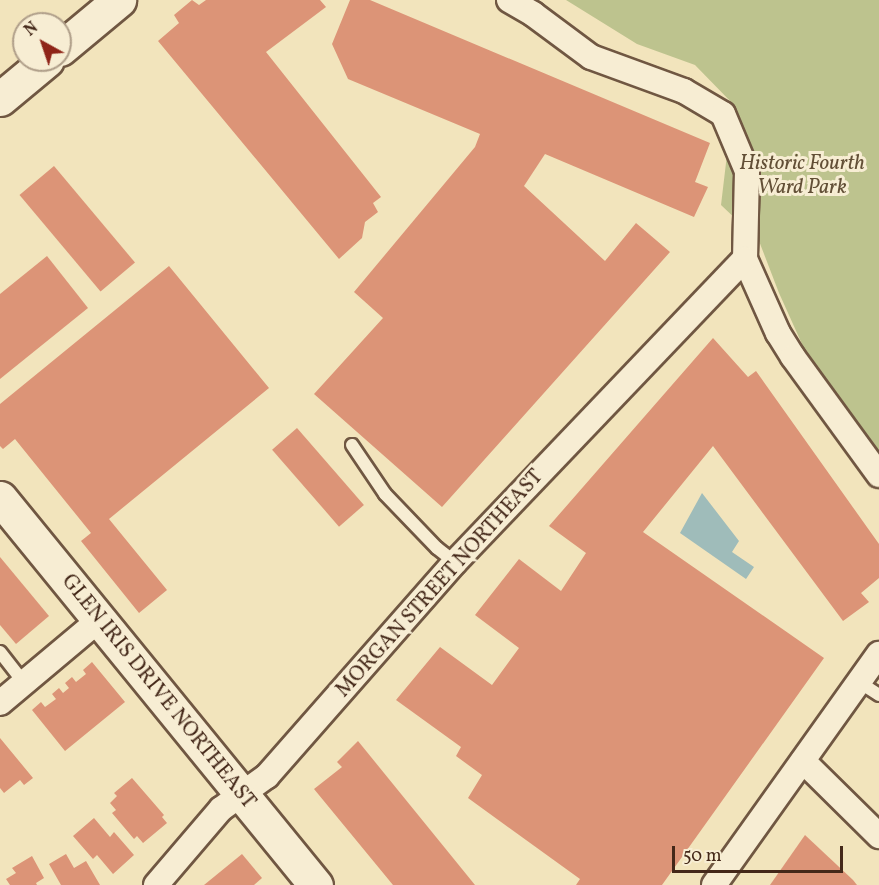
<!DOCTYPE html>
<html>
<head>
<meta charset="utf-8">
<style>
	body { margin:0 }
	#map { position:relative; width:879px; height:885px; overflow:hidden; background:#f2e4bc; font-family:Vollkorn,serif }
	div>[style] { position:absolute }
	.green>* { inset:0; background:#bdc38e }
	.water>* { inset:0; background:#9fbcba }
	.building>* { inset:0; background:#dc9477; transform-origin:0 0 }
	.roads { filter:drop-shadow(2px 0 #705742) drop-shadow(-2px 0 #705742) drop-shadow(0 2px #705742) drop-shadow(0 -2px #705742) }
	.lane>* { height:12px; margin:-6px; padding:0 6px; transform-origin:6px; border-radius:6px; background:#f7edd3 }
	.street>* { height:24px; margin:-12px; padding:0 12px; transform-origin:12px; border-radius:12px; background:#f7edd3 }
	.secondary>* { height:33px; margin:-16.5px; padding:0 16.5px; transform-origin:16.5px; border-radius:16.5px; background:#f7edd3 }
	span { translate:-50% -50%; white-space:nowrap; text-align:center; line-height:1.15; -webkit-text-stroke:6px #f7edd3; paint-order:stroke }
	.park-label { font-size:21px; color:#624f36; font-style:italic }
	.street-label { font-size:21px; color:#442819 }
	.north { position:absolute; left:12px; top:12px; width:60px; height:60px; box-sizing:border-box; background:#f7edd3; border:2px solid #af9e89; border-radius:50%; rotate:320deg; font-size:16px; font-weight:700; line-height:24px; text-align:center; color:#442819 }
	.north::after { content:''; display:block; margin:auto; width:21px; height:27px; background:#8f2418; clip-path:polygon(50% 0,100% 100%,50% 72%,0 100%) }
	.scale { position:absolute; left:672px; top:846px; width:171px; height:27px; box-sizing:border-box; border:3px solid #442819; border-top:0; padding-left:8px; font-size:18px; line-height:21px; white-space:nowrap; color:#442819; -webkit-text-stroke:4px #f7edd3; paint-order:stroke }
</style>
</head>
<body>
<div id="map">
	<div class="green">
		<div style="clip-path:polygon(566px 0,879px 0,879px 455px,811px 364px,779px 293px,759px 241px,721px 205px,733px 104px,695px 65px,637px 44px)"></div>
	</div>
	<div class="water">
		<div style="clip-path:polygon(702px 493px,739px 541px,732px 552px,754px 567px,746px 579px,680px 533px)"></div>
	</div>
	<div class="building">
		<div style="clip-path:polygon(192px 0,199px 5px,206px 0,320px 0,326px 7px,266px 52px,381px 197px,373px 203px,378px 212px,365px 222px,362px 238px,339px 259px,158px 41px,179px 23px,174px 15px)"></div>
		<div style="clip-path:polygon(350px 0,370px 0,710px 143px,695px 182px,708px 187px,694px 217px,545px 154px,524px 186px,605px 261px,636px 223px,670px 252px,442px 507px,314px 394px,383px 318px,354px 292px,475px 147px,480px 134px,348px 79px,332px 44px)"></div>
		<div style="left:54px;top:166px;width:126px;height:45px;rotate:50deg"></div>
		<div style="clip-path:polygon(47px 256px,88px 308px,0 379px,0 294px)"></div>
		<div style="clip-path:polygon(169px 266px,269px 388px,109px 519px,167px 590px,139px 613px,81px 541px,91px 533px,15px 439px,3px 449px,0 446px,0 404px)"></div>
		<div style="clip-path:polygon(713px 338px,748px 377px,756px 371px,879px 544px,879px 578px,861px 593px,869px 602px,843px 621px,713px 446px,643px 532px,824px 658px,662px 885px,576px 885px,580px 879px,468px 798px,482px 775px,456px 756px,461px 747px,396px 700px,440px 647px,492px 685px,519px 648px,475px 615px,519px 559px,561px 591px,586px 553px,549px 526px)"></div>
		<div style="left:297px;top:428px;width:102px;height:33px;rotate:49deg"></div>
		<div style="clip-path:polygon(0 557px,49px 616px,16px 644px,0 625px)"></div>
		<div style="clip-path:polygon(92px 662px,125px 702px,65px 751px,32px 710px,41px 702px,45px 707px,56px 699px,52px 694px,59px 688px,63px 693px,69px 688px,65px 683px,72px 677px,76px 682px,86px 674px,83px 670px)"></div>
		<div style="clip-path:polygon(0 738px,33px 778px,24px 785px,20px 780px,4px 793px,0 788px)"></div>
		<div style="clip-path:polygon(358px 741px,475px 885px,393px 885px,314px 789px,342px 767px,337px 762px)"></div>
		<div style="clip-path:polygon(132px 778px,164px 815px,162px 817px,167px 823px,143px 843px,137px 836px,134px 839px,112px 813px,116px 810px,110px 803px,117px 796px,114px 793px)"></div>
		<div style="clip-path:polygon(94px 818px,110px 837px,114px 832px,134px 855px,113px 874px,97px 855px,93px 859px,73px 836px)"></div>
		<div style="clip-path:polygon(805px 835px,853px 880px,857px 885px,770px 885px)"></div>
		<div style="clip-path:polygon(66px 854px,74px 868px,86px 861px,100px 885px,61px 885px,49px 864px)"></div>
		<div style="clip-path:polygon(242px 854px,262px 878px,254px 885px,204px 885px)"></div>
		<div style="clip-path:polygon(32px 856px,44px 878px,36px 883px,37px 885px,10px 885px,6px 879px,16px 873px,12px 868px)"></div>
	</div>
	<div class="roads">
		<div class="lane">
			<div style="left:352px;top:445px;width:59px;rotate:56deg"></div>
			<div style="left:385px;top:494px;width:75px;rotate:46.1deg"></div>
			<div style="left:437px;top:548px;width:23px;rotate:38deg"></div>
			<div style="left:0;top:652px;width:39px;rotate:52deg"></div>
			<div style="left:859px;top:682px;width:24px;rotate:33deg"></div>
		</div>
		<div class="street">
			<div style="left:509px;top:0;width:28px;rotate:30deg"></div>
			<div style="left:533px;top:14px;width:72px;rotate:36.6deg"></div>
			<div style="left:591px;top:57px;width:99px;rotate:20.1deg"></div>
			<div style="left:684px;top:91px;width:45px;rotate:30.5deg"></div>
			<div style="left:723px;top:114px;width:62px;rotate:67.2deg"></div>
			<div style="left:747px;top:171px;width:88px;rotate:91.3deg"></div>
			<div style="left:745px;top:259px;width:81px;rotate:66deg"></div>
			<div style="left:778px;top:333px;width:28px;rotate:58deg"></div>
			<div style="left:793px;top:357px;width:146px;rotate:53.9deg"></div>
			<div style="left:0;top:703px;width:129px;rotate:-40deg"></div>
			<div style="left:803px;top:761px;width:107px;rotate:44.6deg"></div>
			<div style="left:156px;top:885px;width:100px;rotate:-49.5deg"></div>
			<div style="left:221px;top:809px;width:57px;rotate:-35.7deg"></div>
			<div style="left:267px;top:776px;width:285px;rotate:-48.7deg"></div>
			<div style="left:455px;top:562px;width:419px;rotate:-46.3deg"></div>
			<div style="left:714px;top:885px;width:284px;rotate:-54.5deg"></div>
		</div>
		<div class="secondary">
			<div style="left:60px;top:49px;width:77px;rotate:-39.7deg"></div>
			<div style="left:0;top:99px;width:61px;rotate:-39.7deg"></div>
			<div style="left:0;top:498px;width:500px;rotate:50.8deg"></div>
		</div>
	</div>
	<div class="park-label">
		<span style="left:802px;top:176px">Historic Fourth<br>Ward Park</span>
	</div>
	<div class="street-label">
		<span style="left:440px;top:584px;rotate:-48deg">MORGAN STREET NORTHEAST</span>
		<span style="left:158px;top:692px;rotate:51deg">GLEN IRIS DRIVE NORTHEAST</span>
	</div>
	<div class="north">N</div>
	<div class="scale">50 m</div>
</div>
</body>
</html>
